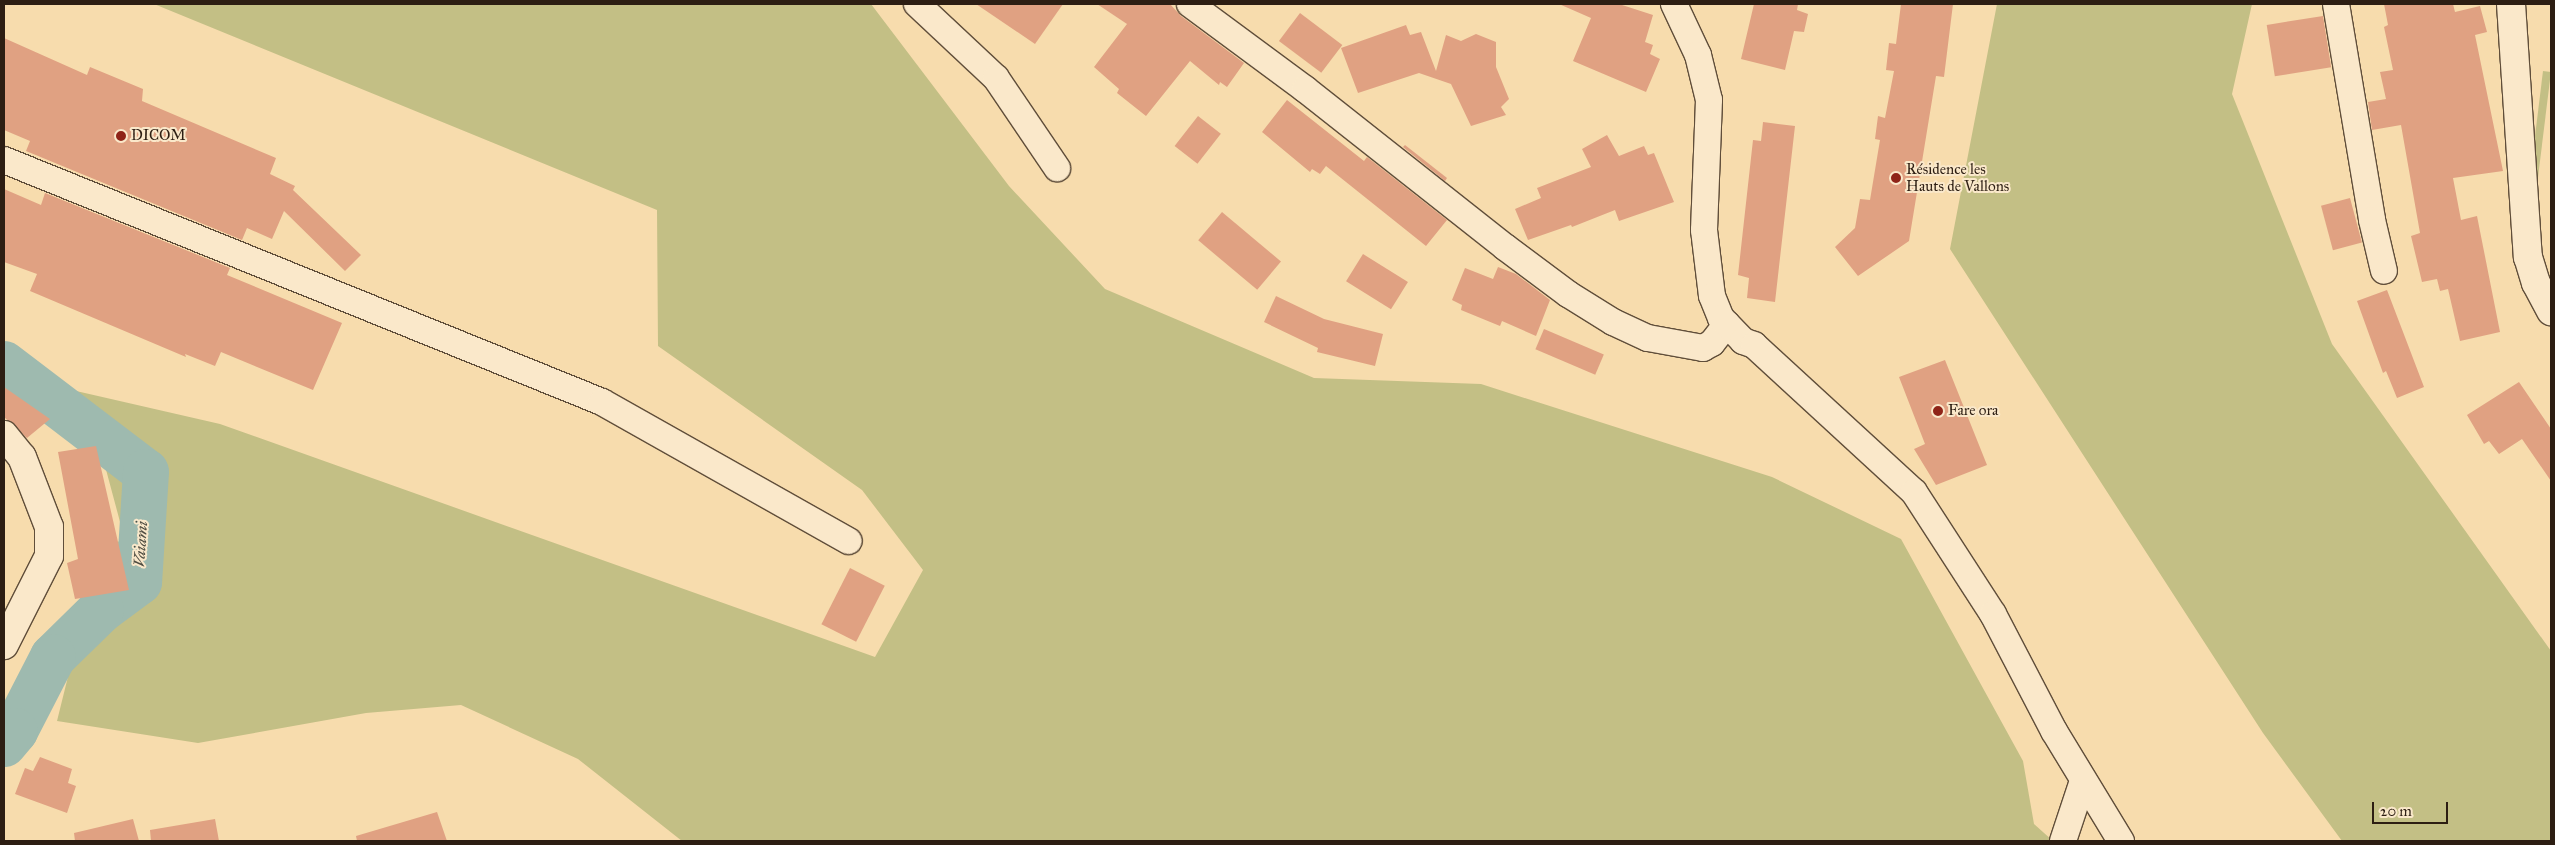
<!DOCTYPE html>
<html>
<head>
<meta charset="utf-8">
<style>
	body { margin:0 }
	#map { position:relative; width:2555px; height:845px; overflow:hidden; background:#f7dcad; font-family:"IM FELL Great Primer",serif }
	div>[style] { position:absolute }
	.green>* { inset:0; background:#c3bf85; transform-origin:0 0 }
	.river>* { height:46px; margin:-23px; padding:0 23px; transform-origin:23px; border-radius:23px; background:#9ebaaf }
	.building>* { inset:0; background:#e0a182; transform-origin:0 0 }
	.roads { filter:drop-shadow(1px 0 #604e3a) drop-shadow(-1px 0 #604e3a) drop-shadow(0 1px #604e3a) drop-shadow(0 -1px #604e3a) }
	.street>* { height:26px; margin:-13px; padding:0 13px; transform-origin:13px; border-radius:13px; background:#fae8ca }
	.secondary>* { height:28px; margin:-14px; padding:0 14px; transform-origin:14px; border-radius:14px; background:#fae8ca }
	.dots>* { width:14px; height:14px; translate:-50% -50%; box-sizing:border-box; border:2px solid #fae8ca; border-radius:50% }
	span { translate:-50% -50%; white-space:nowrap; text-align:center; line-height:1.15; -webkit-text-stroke:4px #fae8ca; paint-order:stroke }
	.poi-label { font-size:15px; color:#2d1e13 }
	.left { translate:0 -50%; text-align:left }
	.water-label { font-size:16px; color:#4f4d42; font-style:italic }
	.frame { position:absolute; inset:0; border:5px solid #2d1e13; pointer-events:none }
	.scale { position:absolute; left:2372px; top:802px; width:76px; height:22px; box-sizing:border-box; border:2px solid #2d1e13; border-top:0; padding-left:6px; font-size:15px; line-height:18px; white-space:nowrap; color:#2d1e13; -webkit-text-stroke:4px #fae8ca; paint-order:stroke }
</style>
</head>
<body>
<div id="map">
	<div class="green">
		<div style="clip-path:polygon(154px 4px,871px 4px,1009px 186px,1105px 289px,1314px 378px,1481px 384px,1772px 477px,1901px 539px,2023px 761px,2034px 824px,2053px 841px,682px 841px,578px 759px,461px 705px,366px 713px,198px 743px,57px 721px,86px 604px,123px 533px,101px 451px,50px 385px,220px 424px,875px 657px,923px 570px,862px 490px,658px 346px,657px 210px)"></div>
		<div style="clip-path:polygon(1997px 4px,2252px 4px,2232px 94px,2332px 344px,2551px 651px,2551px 841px,2342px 841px,2263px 733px,1950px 249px)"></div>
		<div style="left:2543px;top:71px;width:8px;height:108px;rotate:7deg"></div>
	</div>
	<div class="river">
		<div style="left:4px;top:364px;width:178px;rotate:37.3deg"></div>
		<div style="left:146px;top:472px;width:110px;rotate:93.6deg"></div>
		<div style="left:139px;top:582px;width:47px;rotate:143.6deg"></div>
		<div style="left:101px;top:610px;width:67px;rotate:135.6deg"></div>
		<div style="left:53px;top:657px;width:83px;rotate:117.2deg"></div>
		<div style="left:15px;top:731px;width:17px;rotate:130deg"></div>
	</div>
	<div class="building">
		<div style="clip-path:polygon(976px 4px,1063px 4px,1035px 44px)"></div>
		<div style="clip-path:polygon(1097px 4px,1170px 4px,1181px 16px,1244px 63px,1227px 87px,1220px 82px,1219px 85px,1190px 61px,1146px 116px,1117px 93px,1119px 89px,1094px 67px,1127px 24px)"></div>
		<div style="clip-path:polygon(1559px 4px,1619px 4px,1653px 15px,1645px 42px,1653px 45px,1650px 54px,1660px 59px,1646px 92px,1573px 61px,1591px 18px)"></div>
		<div style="clip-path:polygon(1754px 4px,1798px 4px,1797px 10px,1808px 14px,1804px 32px,1794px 31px,1785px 70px,1741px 59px)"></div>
		<div style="clip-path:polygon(1901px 4px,1953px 4px,1944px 77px,1936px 76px,1909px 241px,1858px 276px,1835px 247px,1855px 228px,1860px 199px,1870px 200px,1880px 140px,1875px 139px,1878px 116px,1885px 118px,1894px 71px,1886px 70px,1889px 43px,1896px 44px)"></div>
		<div style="clip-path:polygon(2384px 4px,2453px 4px,2455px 12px,2480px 6px,2487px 32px,2475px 35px,2503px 171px,2453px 178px,2461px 220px,2477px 216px,2500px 332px,2460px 341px,2448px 289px,2440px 291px,2437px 279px,2422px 282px,2411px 236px,2420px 233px,2401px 125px,2372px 130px,2368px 102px,2386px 99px,2380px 72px,2393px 70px,2384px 27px,2388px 25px)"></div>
		<div style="left:1300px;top:13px;width:53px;height:35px;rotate:37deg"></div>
		<div style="left:2323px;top:16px;width:52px;height:57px;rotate:81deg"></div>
		<div style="clip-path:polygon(1406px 25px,1410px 35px,1421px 32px,1436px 71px,1446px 35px,1461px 41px,1476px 34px,1496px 42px,1496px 67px,1509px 99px,1501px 107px,1506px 115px,1471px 126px,1451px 84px,1419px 73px,1358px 93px,1341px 48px)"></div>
		<div style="clip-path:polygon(4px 38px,87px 75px,90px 67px,143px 89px,142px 101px,276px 158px,270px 174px,295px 186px,293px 190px,361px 255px,345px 271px,284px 211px,272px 239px,247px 228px,242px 240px,26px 151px,30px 141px,4px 130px)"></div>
		<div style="clip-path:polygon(1287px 100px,1364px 161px,1367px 157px,1447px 220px,1426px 246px,1326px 166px,1320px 174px,1312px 169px,1310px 172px,1262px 132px)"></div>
		<div style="left:1198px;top:116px;width:29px;height:38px;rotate:38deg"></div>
		<div style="clip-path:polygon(1763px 122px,1795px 126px,1775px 302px,1747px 298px,1749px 278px,1738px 275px,1753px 140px,1761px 141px)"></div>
		<div style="clip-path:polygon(1607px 135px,1619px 156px,1644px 146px,1648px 155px,1654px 153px,1674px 202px,1619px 221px,1615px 210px,1572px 227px,1571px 225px,1528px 240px,1515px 209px,1541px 198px,1537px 188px,1591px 167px,1582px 149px)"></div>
		<div style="clip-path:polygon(1405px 145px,1447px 178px,1445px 181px,1403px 147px)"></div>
		<div style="clip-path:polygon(4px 189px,41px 205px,45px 193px,230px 268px,227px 275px,342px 323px,313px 390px,221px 352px,215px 366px,185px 354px,186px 357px,30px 291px,37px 274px,4px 262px)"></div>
		<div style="left:2350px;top:198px;width:46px;height:30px;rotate:75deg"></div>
		<div style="left:1222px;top:212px;width:77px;height:37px;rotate:40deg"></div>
		<div style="left:1363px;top:254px;width:53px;height:32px;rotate:32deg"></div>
		<div style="clip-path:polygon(1498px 267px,1516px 274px,1550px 300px,1536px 336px,1502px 321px,1500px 326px,1461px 310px,1462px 305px,1452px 300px,1465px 268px,1493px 279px)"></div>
		<div style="clip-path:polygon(2387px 290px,2424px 387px,2397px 398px,2386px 371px,2383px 373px,2357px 301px)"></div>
		<div style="clip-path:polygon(1276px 296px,1324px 319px,1383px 334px,1375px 366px,1317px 352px,1318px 348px,1264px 322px)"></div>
		<div style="left:1544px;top:329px;width:65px;height:22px;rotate:23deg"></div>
		<div style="clip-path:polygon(1945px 360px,1987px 465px,1936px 485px,1914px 449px,1925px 444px,1899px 377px)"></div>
		<div style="clip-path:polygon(2519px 382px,2551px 429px,2551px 481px,2522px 439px,2499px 454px,2489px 441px,2484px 444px,2467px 415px)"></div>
		<div style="clip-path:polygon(4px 387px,50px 419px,27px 438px,4px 417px)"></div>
		<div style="clip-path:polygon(96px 446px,129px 590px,75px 599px,67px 563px,78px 559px,58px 452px)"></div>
		<div style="left:850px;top:568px;width:39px;height:63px;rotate:27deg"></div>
		<div style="clip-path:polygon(40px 757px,72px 769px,68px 783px,76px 786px,67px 813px,15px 794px,25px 768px,33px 771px)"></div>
		<div style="clip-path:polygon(437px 812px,447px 841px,357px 841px,356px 836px)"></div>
		<div style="clip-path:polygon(133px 819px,139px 841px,75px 841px,74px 833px)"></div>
		<div style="clip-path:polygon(215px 819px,219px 841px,151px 841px,150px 830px)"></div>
	</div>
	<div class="roads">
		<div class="street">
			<div style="left:917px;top:4px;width:108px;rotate:43.1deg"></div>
			<div style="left:996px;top:78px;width:109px;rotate:55.9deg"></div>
			<div style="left:1190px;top:4px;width:143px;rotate:36.5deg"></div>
			<div style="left:1305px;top:89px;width:255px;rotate:38.3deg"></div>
			<div style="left:1505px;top:247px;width:79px;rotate:36.7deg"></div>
			<div style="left:1568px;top:294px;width:53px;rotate:31.9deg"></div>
			<div style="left:1613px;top:322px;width:38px;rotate:25deg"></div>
			<div style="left:1648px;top:338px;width:56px;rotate:10.3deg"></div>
			<div style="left:1703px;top:348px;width:10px;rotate:-29deg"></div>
			<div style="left:1712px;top:343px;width:24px;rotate:-52deg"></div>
			<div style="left:1674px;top:4px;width:56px;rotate:64.8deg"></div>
			<div style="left:1698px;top:55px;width:46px;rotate:76.3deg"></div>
			<div style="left:1709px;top:100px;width:130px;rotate:92.2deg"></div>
			<div style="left:1704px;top:230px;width:66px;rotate:83.1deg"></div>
			<div style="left:1712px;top:296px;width:24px;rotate:68deg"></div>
			<div style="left:1721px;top:318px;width:32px;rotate:46deg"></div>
			<div style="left:1743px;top:341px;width:12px;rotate:20deg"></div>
			<div style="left:1754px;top:345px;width:217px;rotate:42.6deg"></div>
			<div style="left:1914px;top:492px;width:145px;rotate:57.1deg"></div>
			<div style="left:1993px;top:614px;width:132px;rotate:62.5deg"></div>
			<div style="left:2054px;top:731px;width:129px;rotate:58.7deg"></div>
			<div style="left:2336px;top:4px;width:219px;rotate:80.5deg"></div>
			<div style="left:2372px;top:220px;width:52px;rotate:76.8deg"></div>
			<div style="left:4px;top:160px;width:645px;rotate:22.03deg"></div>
			<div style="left:602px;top:402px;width:283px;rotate:29.4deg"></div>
			<div style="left:2063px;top:841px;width:63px;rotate:-71.6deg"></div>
		</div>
		<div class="secondary">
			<div style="left:2511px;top:4px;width:254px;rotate:86.2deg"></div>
			<div style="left:2528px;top:257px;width:27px;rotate:73deg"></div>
			<div style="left:2536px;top:283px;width:32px;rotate:62deg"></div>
			<div style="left:4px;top:435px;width:28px;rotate:51deg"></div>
			<div style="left:22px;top:457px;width:75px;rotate:68.9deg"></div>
			<div style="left:49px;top:527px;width:29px;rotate:90deg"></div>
			<div style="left:49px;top:556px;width:100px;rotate:116.8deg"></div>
		</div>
	</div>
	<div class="dots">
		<div style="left:121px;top:136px;background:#8f2418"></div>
		<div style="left:1896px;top:178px;background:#8f2418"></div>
		<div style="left:1938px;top:411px;background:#8f2418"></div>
	</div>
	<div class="poi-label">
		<span class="left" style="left:131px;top:136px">DICOM</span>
		<span class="left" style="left:1906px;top:178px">Résidence les<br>Hauts de Vallons</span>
		<span class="left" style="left:1948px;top:411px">Fare ora</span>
	</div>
	<div class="water-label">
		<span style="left:141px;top:544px;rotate:-86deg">Vaiami</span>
	</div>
	<div class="frame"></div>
	<div class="scale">20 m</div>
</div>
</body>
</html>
